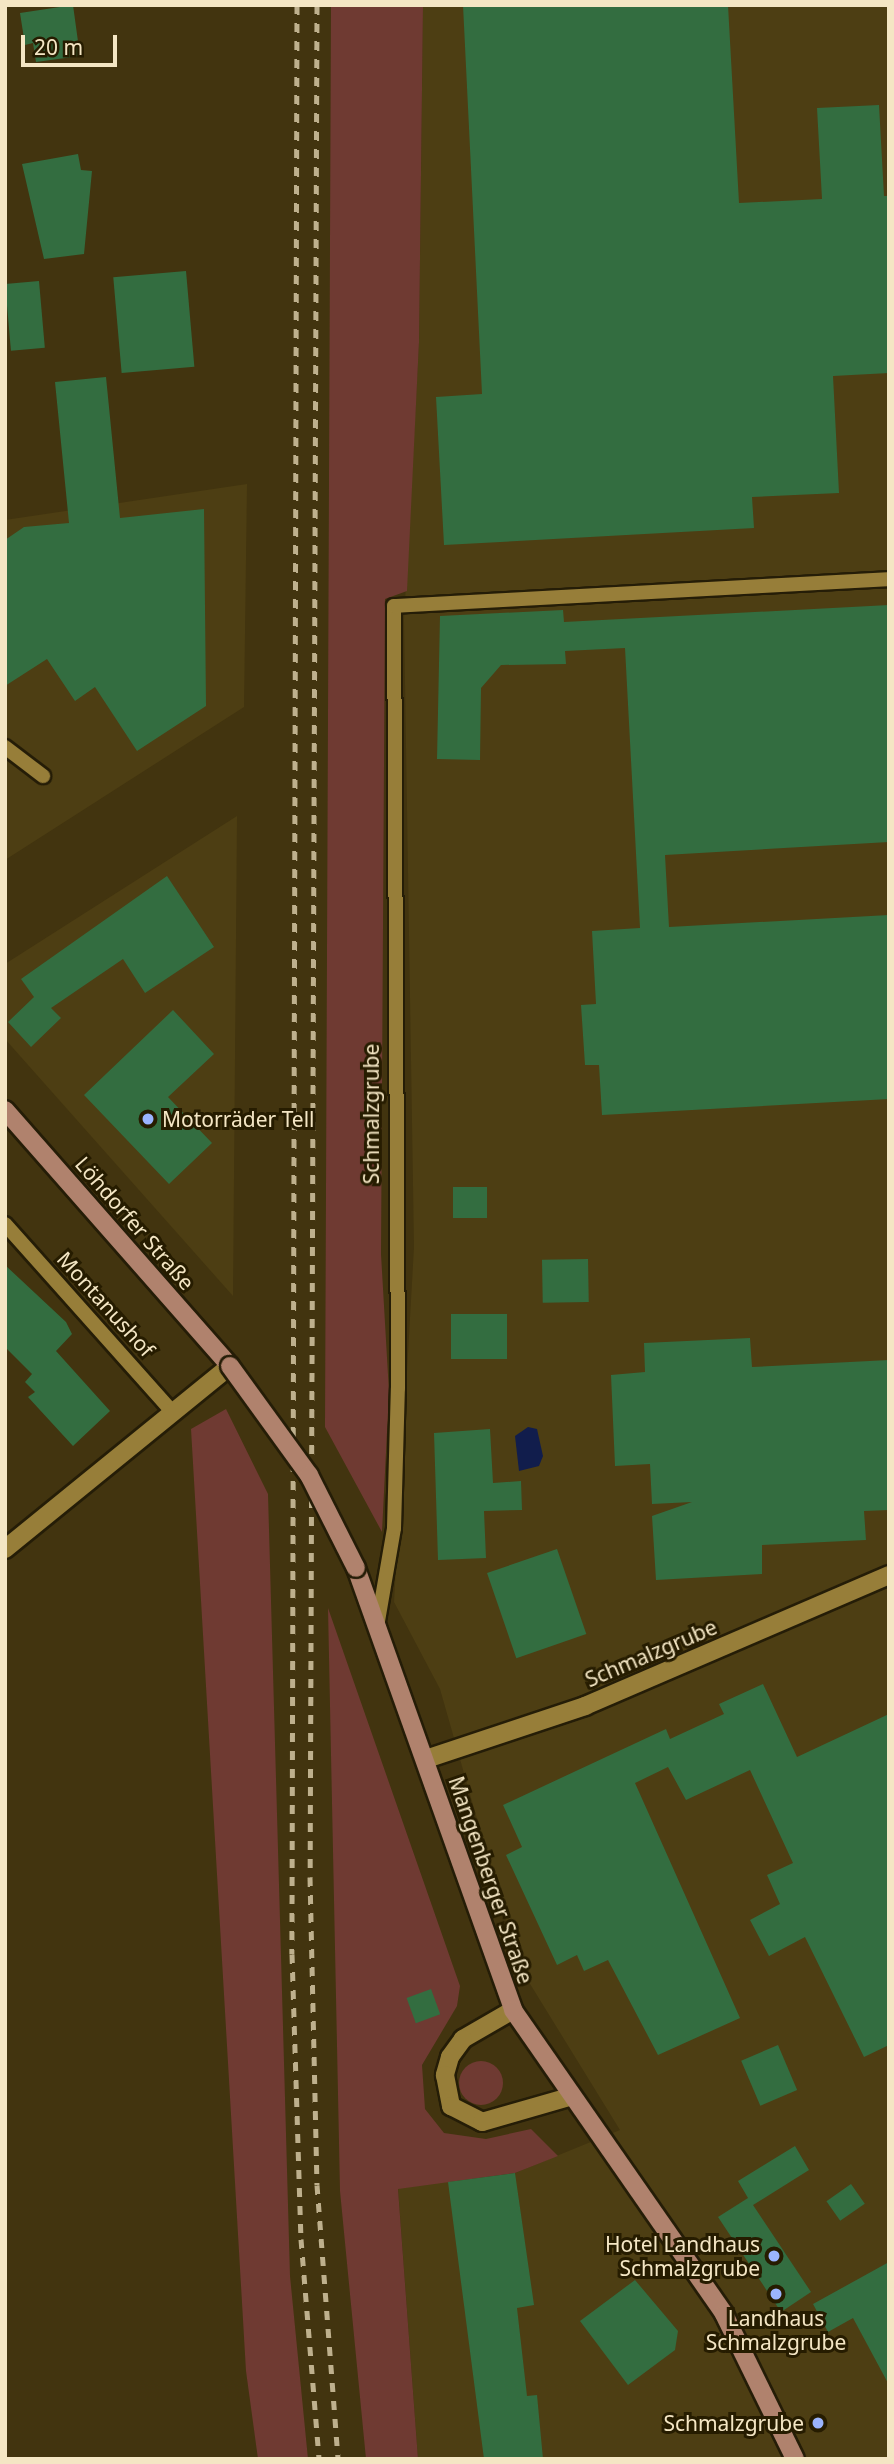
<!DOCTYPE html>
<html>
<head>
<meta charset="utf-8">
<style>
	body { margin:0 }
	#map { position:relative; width:894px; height:2464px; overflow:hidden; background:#42340f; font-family:"Noto Sans",sans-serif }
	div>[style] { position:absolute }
	.built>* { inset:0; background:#4d3e13 }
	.green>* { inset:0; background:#6f3a32 }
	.round { border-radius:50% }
	.water>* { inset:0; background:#111d4c }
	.building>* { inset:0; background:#336d40; transform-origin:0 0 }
	.roads { filter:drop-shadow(2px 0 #251d07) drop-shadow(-2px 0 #251d07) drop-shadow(0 2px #251d07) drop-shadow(0 -2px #251d07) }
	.lane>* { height:14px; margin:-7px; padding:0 7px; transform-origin:7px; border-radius:7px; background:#977e39 }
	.street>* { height:18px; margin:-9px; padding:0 9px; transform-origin:9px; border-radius:9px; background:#977e39 }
	.secondary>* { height:18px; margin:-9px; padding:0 9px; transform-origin:9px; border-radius:9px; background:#b0826d }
	.rail>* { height:5px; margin-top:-2.5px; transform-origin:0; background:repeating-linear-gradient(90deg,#beb08d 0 9px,transparent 0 18px) }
	.bridges { filter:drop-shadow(2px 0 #251d07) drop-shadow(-2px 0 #251d07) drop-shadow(0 2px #251d07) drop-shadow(0 -2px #251d07) }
	.secondary-bridge>* { height:18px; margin:-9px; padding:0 9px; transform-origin:9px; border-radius:9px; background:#b0826d }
	.dots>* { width:19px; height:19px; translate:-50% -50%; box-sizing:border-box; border:4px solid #261c00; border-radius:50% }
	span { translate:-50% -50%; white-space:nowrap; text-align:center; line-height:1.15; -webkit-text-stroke:6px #261c00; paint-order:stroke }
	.street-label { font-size:21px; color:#f4e6c4 }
	.poi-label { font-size:21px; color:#f4e6c4 }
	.left { translate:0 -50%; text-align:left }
	.right { translate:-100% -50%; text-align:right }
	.frame { position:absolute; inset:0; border:7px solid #f4e6c4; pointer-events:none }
	.scale { position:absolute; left:21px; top:35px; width:96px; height:32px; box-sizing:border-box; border:4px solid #f4e6c4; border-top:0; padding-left:9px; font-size:21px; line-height:24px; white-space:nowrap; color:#f4e6c4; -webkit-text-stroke:5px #261c00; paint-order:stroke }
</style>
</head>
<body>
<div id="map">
	<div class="built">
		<div style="clip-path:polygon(423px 5px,889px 5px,889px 2459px,418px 2459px,398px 2188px,515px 2173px,620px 2130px,519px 1966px,440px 1689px,394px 1602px,414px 1247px,404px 620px,419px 342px)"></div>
		<div style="clip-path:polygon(247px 484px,244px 707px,5px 860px,5px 520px)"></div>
		<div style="clip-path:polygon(237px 816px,233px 1296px,5px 1039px,5px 964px)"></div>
	</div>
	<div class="green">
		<div style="clip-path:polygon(331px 5px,423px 5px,419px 342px,407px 591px,385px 599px,381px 1254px,389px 1392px,382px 1532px,325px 1427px)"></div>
		<div style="clip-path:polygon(226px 1409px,268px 1494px,290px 2276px,308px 2459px,258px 2459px,246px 2371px,191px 1429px)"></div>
		<div style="clip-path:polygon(328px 1608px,460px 1986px,457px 2006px,422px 2065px,425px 2109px,444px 2133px,486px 2139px,531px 2129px,558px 2156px,515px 2173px,398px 2189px,418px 2459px,366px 2459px,340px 2191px)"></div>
		<div class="round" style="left:459px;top:2061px;width:44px;height:44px"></div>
	</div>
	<div class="water">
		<div style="clip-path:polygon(528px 1427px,537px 1429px,543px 1456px,539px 1466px,519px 1471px,515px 1436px)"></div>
	</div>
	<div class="building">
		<div style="clip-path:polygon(73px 5px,80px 56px,36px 62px,33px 43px,25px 45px,20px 13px)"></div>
		<div style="clip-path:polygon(463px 5px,728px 5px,739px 203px,822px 199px,817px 108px,879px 105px,884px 196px,889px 196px,889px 373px,833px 376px,839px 493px,752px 497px,754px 528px,444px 545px,436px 397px,482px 394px)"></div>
		<div style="clip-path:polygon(78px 154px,81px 170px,92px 171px,84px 254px,44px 259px,22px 164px)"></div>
		<div style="left:186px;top:271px;width:96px;height:73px;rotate:85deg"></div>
		<div style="left:39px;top:281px;width:67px;height:34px;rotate:85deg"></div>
		<div style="clip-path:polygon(106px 377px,120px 518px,204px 509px,206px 706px,137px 751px,95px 687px,75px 701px,47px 659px,5px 686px,5px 540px,24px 527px,69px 523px,55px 382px)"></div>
		<div style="clip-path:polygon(889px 605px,889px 842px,665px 855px,669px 927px,889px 915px,889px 1099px,602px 1115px,599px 1065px,585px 1065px,581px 1005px,596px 1004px,592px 931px,640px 928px,625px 648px,565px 651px,566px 664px,501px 665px,481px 688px,480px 760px,437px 759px,440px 616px,563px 610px,564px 622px)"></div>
		<div style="clip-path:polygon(167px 876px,214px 947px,145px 993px,123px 959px,51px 1008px,61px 1018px,31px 1047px,8px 1022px,34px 997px,21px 979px)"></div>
		<div style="clip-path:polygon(173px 1010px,214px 1054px,168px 1097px,212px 1143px,169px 1184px,84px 1095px)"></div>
		<div style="left:453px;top:1187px;width:34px;height:31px"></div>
		<div style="left:588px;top:1259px;width:43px;height:46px;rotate:89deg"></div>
		<div style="clip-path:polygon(5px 1265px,66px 1322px,72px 1334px,56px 1351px,110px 1411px,73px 1446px,28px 1397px,35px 1392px,25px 1382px,32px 1374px,5px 1347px)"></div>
		<div style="left:451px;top:1314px;width:56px;height:45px"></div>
		<div style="clip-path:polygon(750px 1338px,752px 1367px,889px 1360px,889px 1510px,864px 1511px,866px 1540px,762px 1545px,762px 1574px,656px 1580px,652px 1516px,692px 1502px,652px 1504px,650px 1464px,615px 1466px,611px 1375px,645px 1372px,644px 1343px)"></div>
		<div style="clip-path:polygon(490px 1429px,493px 1483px,521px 1481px,522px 1510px,484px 1511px,486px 1558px,438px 1560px,434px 1433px)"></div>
		<div style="left:557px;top:1549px;width:90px;height:74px;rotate:71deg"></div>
		<div style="clip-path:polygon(763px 1684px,797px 1757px,889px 1714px,889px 2045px,864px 2057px,805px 1937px,769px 1956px,750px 1920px,780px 1904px,767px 1875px,793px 1863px,750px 1770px,686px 1800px,668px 1767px,635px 1783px,740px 2018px,658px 2055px,608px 1960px,584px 1971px,577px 1955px,557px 1965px,506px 1855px,522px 1847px,503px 1805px,666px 1729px,670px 1739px,724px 1714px,719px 1704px)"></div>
		<div style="left:431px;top:1989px;width:27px;height:26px;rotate:70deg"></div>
		<div style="left:778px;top:2045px;width:49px;height:40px;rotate:67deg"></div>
		<div style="clip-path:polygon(795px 2146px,809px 2170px,753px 2205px,811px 2292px,781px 2312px,718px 2217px,748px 2198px,738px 2181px)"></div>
		<div style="clip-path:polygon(515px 2173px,534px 2305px,517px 2308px,527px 2396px,537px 2395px,543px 2459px,484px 2459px,448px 2182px)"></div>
		<div style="left:851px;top:2184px;width:24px;height:30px;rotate:55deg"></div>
		<div style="clip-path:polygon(889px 2262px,889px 2385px,853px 2318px,828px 2332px,813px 2304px)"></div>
		<div style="clip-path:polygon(635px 2280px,678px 2331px,675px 2350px,628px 2385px,580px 2321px)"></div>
	</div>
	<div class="roads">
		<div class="lane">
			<div style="left:5px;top:747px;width:48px;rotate:37.3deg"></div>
			<div style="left:5px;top:1224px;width:254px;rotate:48.3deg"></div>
			<div style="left:378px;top:1621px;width:94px;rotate:-80.2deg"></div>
			<div style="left:394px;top:1528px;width:140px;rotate:-88.4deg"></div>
			<div style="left:398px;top:1388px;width:782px;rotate:-90.29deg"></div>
			<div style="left:394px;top:606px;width:496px;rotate:-3.1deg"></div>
		</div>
		<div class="street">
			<div style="left:5px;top:1549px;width:290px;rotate:-39.1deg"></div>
			<div style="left:426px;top:1759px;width:168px;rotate:-18.4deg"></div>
			<div style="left:585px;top:1706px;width:331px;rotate:-23.3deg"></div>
			<div style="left:513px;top:2010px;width:58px;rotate:149.9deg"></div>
			<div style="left:463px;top:2039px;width:22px;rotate:126deg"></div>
			<div style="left:450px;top:2057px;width:19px;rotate:106deg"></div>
			<div style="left:445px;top:2075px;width:32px;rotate:79deg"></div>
			<div style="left:451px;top:2106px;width:35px;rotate:27deg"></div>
			<div style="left:482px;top:2122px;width:91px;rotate:-16deg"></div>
		</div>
		<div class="secondary">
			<div style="left:5px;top:1110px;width:341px;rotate:48.7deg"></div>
			<div style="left:356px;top:1568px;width:469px;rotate:70.4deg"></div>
			<div style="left:513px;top:2010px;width:370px;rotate:55.2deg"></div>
			<div style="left:724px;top:2314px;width:161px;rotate:63.9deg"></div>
		</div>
	</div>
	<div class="rail">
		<div style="left:297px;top:5px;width:1949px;rotate:90.15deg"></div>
		<div style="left:292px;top:1954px;width:285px;rotate:88.2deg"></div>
		<div style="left:301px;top:2239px;width:221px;rotate:85.3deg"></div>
		<div style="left:317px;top:5px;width:1872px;rotate:90.21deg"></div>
		<div style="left:310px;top:1877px;width:308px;rotate:88.7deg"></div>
		<div style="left:317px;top:2185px;width:275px;rotate:85.6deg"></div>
	</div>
	<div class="bridges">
		<div class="secondary-bridge">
			<div style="left:230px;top:1366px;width:135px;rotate:54.1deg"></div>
			<div style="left:309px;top:1475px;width:104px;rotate:63.2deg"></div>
		</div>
	</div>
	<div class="dots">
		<div style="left:148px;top:1119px;background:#9bb4fd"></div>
		<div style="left:774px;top:2256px;background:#9bb4fd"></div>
		<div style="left:776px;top:2294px;background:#9bb4fd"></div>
		<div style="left:818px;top:2423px;background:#9bb4fd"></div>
	</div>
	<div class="street-label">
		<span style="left:371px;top:1114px;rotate:-90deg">Schmalzgrube</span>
		<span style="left:135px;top:1223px;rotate:49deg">Löhdorfer Straße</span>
		<span style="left:106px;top:1304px;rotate:48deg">Montanushof</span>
		<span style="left:651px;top:1653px;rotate:-23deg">Schmalzgrube</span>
		<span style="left:491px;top:1880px;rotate:71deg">Mangenberger Straße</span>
	</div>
	<div class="poi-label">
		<span class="left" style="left:162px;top:1119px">Motorräder Tell</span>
		<span class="right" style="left:760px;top:2256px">Hotel Landhaus<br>Schmalzgrube</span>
		<span style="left:776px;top:2330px">Landhaus<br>Schmalzgrube</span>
		<span class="right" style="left:804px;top:2423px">Schmalzgrube</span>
	</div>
	<div class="frame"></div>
	<div class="scale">20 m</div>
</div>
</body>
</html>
